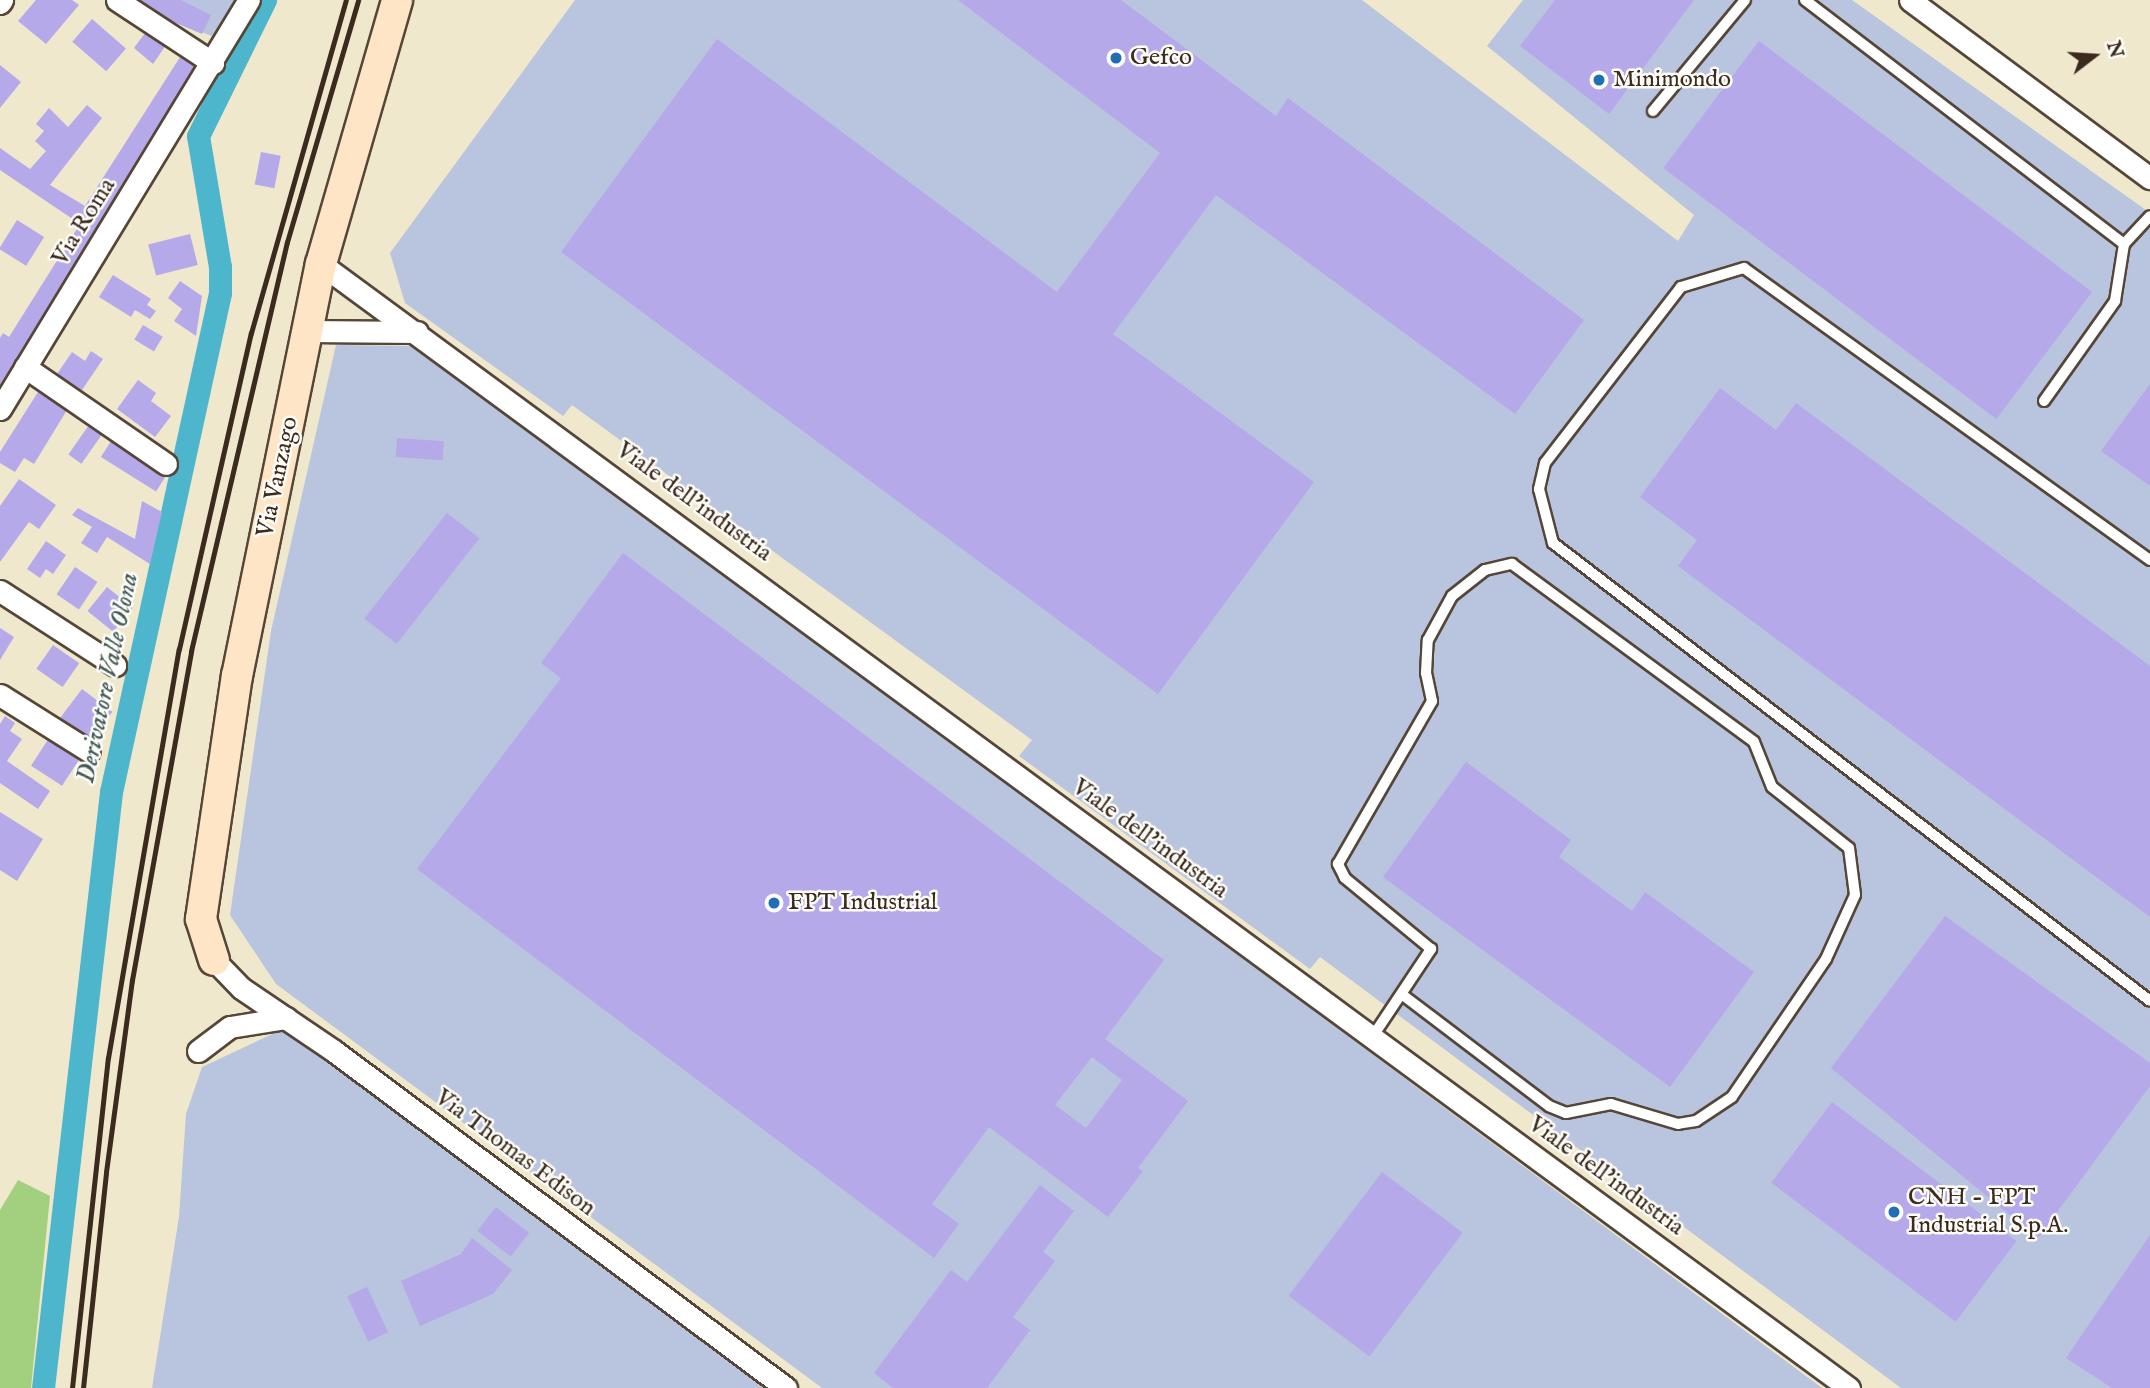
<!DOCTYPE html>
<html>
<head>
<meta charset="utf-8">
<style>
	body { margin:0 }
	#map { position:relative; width:2150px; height:1388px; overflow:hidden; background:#efe8cd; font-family:"IM FELL English",serif }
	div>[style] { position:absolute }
	.industrial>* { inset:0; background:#b9c4de }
	.green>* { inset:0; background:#a2d07e }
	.canal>* { height:23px; margin:-11.5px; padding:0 11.5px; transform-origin:11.5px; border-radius:11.5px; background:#4eb6cc }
	.building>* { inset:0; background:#b5a9e9; transform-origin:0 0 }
	.roads { filter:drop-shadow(2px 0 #564638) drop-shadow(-2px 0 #564638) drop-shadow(0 2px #564638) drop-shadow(0 -2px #564638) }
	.lane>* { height:10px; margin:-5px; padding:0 5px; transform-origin:5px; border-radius:5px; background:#fff }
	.street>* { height:21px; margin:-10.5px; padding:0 10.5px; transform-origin:10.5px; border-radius:10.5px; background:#fff }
	.secondary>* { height:30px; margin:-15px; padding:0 15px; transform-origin:15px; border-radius:15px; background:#fde5c5 }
	.rail>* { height:5px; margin:-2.5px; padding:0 2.5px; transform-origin:2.5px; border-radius:2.5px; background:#3b2a1e }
	.dots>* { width:19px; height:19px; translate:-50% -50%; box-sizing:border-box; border:4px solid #fdfcf7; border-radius:50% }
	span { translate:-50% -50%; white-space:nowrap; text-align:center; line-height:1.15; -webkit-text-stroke:5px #fdfcf7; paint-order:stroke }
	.poi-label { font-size:24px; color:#3b2a1e }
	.left { translate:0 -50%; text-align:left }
	.street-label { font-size:24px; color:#3b2a1e }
	.water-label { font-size:26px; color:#425b5b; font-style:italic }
	.north { position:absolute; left:2059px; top:21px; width:70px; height:70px; -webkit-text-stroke:5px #fdfcf7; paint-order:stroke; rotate:73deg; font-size:19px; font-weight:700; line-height:28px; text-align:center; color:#3b2a1e }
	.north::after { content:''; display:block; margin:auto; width:24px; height:32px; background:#3b2a1e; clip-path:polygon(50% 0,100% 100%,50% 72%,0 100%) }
</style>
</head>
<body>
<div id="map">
	<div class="industrial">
		<div style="clip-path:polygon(135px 0,238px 0,217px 38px,150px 12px)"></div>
		<div style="clip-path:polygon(575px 0,1362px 0,1678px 241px,1694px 215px,1487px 46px,1523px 0,1852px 0,2150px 213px,2150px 1388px,1901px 1388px,1320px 957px,1310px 969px,1019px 756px,1032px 740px,572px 405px,563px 416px,405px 303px,390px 253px)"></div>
		<div style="clip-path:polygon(336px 345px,418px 346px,1822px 1388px,822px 1388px,276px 984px,230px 915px,271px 631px)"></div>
		<div style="clip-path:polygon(285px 1028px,770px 1388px,152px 1388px,179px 1217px,186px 1114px,202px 1067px)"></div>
	</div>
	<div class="green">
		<div style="clip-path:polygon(18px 1180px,50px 1196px,31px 1388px,0 1388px,0 1210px)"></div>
	</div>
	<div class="canal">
		<div style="left:43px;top:1388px;width:600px;rotate:-83.49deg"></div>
		<div style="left:111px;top:792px;width:511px;rotate:-77.68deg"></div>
		<div style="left:220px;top:293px;width:26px;rotate:-90deg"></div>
		<div style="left:220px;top:267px;width:133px;rotate:-99.5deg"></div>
		<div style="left:198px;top:136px;width:152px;rotate:-63.8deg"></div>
	</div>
	<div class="building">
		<div style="clip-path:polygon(36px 0,72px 0,79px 5px,46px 44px,18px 21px)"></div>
		<div style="clip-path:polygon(135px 0,181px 0,211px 15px,202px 34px,150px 12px)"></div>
		<div style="clip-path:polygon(958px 0,1121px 0,1276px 116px,1288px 98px,1584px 320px,1515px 414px,1216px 195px,1113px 334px,1314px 482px,1158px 694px,561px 252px,717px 39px,1057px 292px,1160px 153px)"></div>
		<div style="clip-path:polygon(1555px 0,1694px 0,1609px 114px,1520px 46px)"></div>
		<div style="left:92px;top:19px;width:45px;height:30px;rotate:41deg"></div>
		<div style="clip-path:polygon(145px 33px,166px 45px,153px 64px,134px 48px)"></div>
		<div style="left:1759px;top:41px;width:417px;height:159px;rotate:37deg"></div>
		<div style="clip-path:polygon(182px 54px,200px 66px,0 385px,0 338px,3px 333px,9px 337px,80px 224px,0 170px,0 148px,30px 169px,46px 151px,35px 141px,44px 131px,36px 124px,49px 108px,68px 127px,87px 105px,102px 118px,50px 185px,85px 206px)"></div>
		<div style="clip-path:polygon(0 65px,21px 82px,0 108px)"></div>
		<div style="left:261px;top:152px;width:20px;height:33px;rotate:11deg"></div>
		<div style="left:17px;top:220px;width:32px;height:34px;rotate:32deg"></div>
		<div style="left:190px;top:234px;width:32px;height:43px;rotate:76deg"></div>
		<div style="clip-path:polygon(113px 275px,151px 299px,147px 305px,156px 311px,150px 319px,135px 310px,131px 317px,99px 297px)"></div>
		<div style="clip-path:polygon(180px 281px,202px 296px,196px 336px,174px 321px,182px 309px,168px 298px)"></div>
		<div style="left:143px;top:325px;width:23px;height:17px;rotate:31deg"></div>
		<div style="clip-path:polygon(91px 351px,103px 359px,82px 390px,57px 374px,72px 352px,85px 361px)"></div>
		<div style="clip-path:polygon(138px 380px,156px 393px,151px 401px,171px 416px,155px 437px,117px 409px)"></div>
		<div style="clip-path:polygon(2150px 384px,2150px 486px,2101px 451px)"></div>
		<div style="clip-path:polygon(1720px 388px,1776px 430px,1796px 403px,2150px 666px,2150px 917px,1678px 566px,1697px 540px,1640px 497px)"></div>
		<div style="clip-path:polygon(38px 392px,67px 410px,34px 464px,24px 458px,15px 472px,0 463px,0 452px)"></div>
		<div style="left:89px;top:425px;width:16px;height:36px;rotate:35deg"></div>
		<div style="left:397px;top:438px;width:47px;height:19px;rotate:4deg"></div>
		<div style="left:111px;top:441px;width:65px;height:19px;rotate:32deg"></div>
		<div style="clip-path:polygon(19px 479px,56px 505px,39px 529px,29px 522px,0 562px,0 506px)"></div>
		<div style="clip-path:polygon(142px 501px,162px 512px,150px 564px,107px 537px,97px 553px,81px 543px,92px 527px,72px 515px,78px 508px,135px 539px)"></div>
		<div style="left:447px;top:513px;width:41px;height:134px;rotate:38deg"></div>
		<div style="clip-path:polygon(46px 541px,66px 555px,53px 574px,46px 569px,40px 578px,27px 569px)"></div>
		<div style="clip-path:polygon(evenodd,623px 553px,1164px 960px,1105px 1039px,1188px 1101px,1138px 1168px,1143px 1171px,1108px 1217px,989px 1127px,932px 1204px,959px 1224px,934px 1258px,417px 869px,561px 678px,541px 663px,623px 553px,1092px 1057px,1122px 1080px,1086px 1128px,1055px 1105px,1092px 1057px)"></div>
		<div style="left:75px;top:567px;width:27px;height:33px;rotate:34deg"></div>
		<div style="left:107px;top:587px;width:33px;height:31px;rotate:39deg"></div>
		<div style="clip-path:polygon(0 628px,14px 637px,0 660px)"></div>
		<div style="left:53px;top:645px;width:32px;height:29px;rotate:35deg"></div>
		<div style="left:82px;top:689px;width:38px;height:37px;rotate:37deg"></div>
		<div style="clip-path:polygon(5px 716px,15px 723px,10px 731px,22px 739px,7px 761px,50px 791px,38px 809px,0 783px,0 724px)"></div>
		<div style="left:49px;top:738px;width:37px;height:33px;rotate:33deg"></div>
		<div style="clip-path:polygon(1466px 762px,1571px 840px,1559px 857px,1632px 911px,1645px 892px,1754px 972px,1670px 1087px,1383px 877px)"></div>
		<div style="clip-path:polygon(0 812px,43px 839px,17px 881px,0 870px)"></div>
		<div style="clip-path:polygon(1945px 916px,2150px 1063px,2150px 1086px,2038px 1238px,1831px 1068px)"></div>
		<div style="left:1832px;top:1102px;width:231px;height:101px;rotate:37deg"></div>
		<div style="left:1382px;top:1172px;width:101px;height:155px;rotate:37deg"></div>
		<div style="clip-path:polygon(1040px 1185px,1074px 1211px,1043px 1252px,1055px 1261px,1013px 1317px,1030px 1330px,987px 1388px,893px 1388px,874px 1373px,951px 1270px,967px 1282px)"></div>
		<div style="left:496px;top:1207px;width:42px;height:30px;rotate:38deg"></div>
		<div style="clip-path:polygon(2150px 1235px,2150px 1388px,2112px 1388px,2066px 1358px)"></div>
		<div style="clip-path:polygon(472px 1238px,512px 1270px,493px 1294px,420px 1326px,401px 1281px,461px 1254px)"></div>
		<div style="left:367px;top:1287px;width:50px;height:22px;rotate:65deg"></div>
	</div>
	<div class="roads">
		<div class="lane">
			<div style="left:1805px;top:0;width:402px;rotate:37.4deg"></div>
			<div style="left:2124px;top:244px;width:38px;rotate:-47deg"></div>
			<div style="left:1653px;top:111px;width:144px;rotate:-50.3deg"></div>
			<div style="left:2044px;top:401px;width:123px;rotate:-54.6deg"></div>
			<div style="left:2115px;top:301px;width:58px;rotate:-81deg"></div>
			<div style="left:2150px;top:560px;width:500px;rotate:-144.28deg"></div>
			<div style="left:1744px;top:268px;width:66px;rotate:163.2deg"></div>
			<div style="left:1681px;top:287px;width:222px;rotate:127.7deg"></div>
			<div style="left:1545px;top:463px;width:27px;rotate:103deg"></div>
			<div style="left:1539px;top:489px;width:56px;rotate:75.5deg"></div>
			<div style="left:1553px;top:543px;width:752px;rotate:37.49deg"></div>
			<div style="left:1373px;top:1036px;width:105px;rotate:-56.3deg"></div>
			<div style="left:1431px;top:949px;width:112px;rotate:-140.5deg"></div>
			<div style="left:1345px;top:878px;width:16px;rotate:-117deg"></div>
			<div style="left:1338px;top:864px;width:188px;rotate:-60deg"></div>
			<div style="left:1432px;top:701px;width:29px;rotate:-102deg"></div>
			<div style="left:1426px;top:673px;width:33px;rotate:-87deg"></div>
			<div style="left:1428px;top:640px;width:50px;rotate:-61.4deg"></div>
			<div style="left:1452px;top:596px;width:42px;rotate:-38.2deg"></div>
			<div style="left:1485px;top:570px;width:28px;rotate:-13deg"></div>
			<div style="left:1512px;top:564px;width:300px;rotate:36.3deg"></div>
			<div style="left:1754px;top:742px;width:48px;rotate:68.2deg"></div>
			<div style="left:1772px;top:787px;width:98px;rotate:38.4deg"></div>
			<div style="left:1849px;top:848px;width:47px;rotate:82.7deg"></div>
			<div style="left:1855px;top:895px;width:70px;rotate:114.4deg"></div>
			<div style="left:1826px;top:959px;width:167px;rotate:124.3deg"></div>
			<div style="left:1732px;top:1097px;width:43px;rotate:146.3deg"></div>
			<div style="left:1696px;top:1121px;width:18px;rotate:171deg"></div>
			<div style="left:1678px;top:1124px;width:70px;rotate:-163.4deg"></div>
			<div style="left:1611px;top:1104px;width:46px;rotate:168.7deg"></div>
			<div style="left:1566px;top:1113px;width:18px;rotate:-158deg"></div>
			<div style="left:1549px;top:1106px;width:183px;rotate:-142.8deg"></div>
		</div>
		<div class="street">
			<div style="left:117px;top:0;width:115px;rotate:33.3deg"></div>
			<div style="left:1910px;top:0;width:299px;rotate:36.6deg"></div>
			<div style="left:0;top:3px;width:4px;rotate:-56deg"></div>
			<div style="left:321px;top:264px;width:1897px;rotate:36.34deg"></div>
			<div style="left:307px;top:331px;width:110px;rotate:0.5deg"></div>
			<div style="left:25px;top:367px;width:171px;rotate:34.5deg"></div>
			<div style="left:0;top:409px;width:479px;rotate:-58.7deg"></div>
			<div style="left:0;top:591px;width:137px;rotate:32.8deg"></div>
			<div style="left:0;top:695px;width:105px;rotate:32.2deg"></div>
			<div style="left:214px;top:960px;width:39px;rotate:46deg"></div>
			<div style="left:241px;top:988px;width:112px;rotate:34.1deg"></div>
			<div style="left:334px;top:1051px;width:564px;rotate:36.71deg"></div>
			<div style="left:198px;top:1051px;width:40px;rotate:-37deg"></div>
			<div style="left:230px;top:1027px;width:57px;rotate:-9.1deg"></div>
		</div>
		<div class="secondary">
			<div style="left:214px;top:960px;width:43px;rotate:-107.6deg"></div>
			<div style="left:201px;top:919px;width:246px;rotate:-81.6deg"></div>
			<div style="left:237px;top:676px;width:420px;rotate:-78.5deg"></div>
			<div style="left:321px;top:264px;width:275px;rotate:-73.9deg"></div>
		</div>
	</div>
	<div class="rail">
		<div style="left:72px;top:1388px;width:332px;rotate:-83.8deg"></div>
		<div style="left:108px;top:1058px;width:415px;rotate:-80.2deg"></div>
		<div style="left:179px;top:649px;width:324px;rotate:-77.2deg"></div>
		<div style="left:251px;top:333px;width:346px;rotate:-74.1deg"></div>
		<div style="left:83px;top:1388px;width:217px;rotate:-83.9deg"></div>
		<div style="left:106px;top:1172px;width:194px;rotate:-82.3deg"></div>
		<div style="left:132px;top:980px;width:334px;rotate:-79.8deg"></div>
		<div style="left:191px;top:651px;width:420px;rotate:-76.8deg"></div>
		<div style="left:287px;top:242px;width:252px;rotate:-73.6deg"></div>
	</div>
	<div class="dots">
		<div style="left:1116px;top:58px;background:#1f6fb2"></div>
		<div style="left:1599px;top:80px;background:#1f6fb2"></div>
		<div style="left:774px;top:903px;background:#1f6fb2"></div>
		<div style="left:1894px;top:1212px;background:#1f6fb2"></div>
	</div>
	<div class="poi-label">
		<span class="left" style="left:1130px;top:58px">Gefco</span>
		<span class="left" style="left:1613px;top:80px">Minimondo</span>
		<span class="left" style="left:788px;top:903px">FPT Industrial</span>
		<span class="left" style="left:1908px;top:1212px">CNH - FPT<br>Industrial S.p.A.</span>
	</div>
	<div class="street-label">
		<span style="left:84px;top:222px;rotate:-58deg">Via Roma</span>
		<span style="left:278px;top:477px;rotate:-78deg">Via Vanzago</span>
		<span style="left:694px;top:502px;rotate:36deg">Viale dell'industria</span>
		<span style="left:1150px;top:839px;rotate:36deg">Viale dell'industria</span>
		<span style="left:515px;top:1153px;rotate:37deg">Via Thomas Edison</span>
		<span style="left:1606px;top:1176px;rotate:36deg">Viale dell'industria</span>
	</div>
	<div class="water-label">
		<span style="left:108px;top:678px;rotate:-78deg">Derivatore Valle Olona</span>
	</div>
	<div class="north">N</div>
</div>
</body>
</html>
